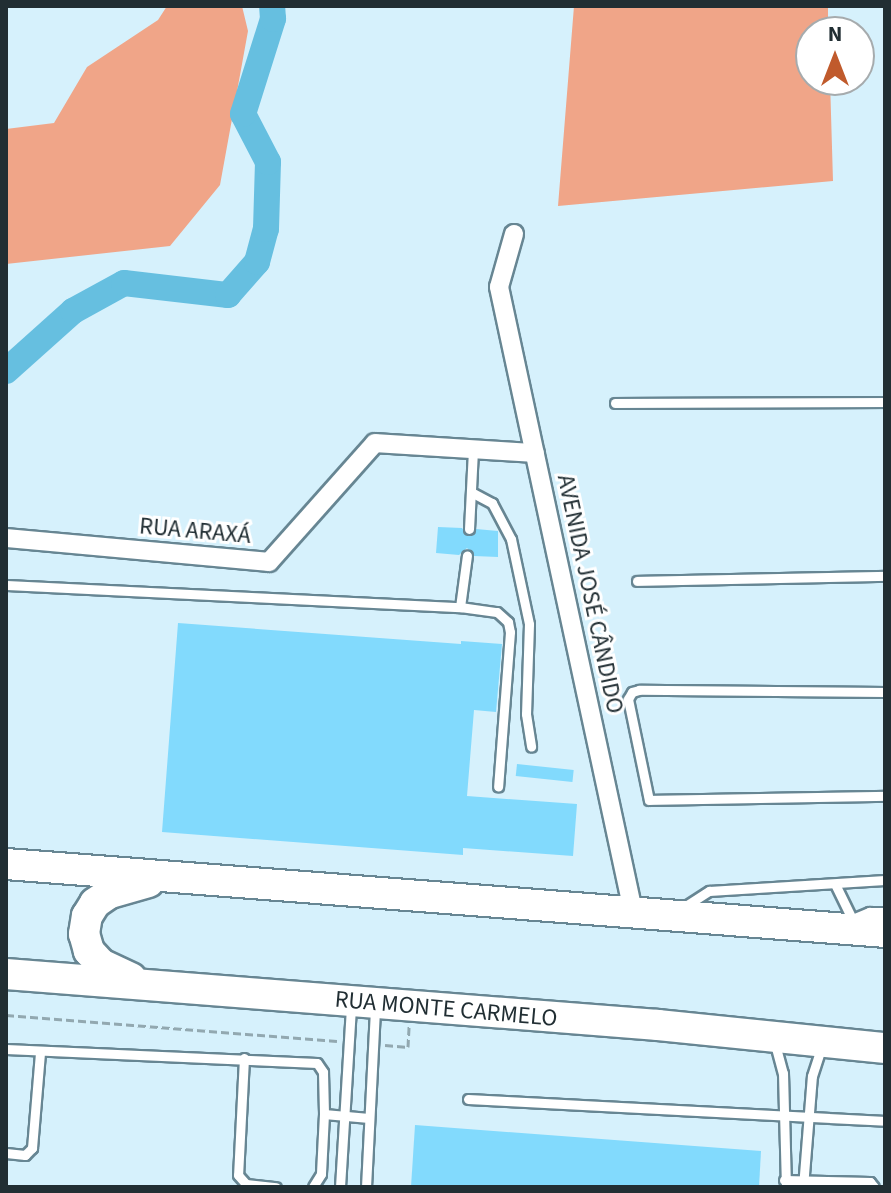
<!DOCTYPE html>
<html>
<head>
<meta charset="utf-8">
<style>
	body { margin:0 }
	#map { position:relative; width:891px; height:1193px; overflow:hidden; background:#d6f1fc; font-family:"Source Sans 3",sans-serif }
	div>[style] { position:absolute }
	.forest>* { inset:0; background:#f0a588 }
	.river>* { height:26px; margin:-13px; padding:0 13px; transform-origin:13px; border-radius:13px; background:#66bfe0 }
	.building>* { inset:0; background:#82dafd; transform-origin:0 0 }
	.path>* { height:3px; margin-top:-1.5px; transform-origin:0; background:repeating-linear-gradient(90deg,#92a8b0 0 8px,transparent 0 12px) }
	.roads { filter:drop-shadow(2px 0 #678693) drop-shadow(-2px 0 #678693) drop-shadow(0 2px #678693) drop-shadow(0 -2px #678693) }
	.service>* { height:9px; margin:-4.5px; padding:0 4.5px; transform-origin:4.5px; border-radius:4.5px; background:#fff }
	.minor>* { height:18px; margin:-9px; padding:0 9px; transform-origin:9px; border-radius:9px; background:#fff }
	.trunk>* { height:30px; margin:-15px; padding:0 15px; transform-origin:15px; border-radius:15px; background:#fff }
	span { translate:-50% -50%; white-space:nowrap; text-align:center; line-height:1.15; -webkit-text-stroke:6px #fff; paint-order:stroke }
	.street-label { font-size:24px; color:#212e33 }
	.frame { position:absolute; inset:0; border:8px solid #212e33; pointer-events:none }
	.north { position:absolute; left:795px; top:16px; width:80px; height:80px; box-sizing:border-box; background:#fff; border:2px solid #a6abad; border-radius:50%; rotate:0deg; font-size:22px; font-weight:700; line-height:32px; text-align:center; color:#212e33 }
	.north::after { content:''; display:block; margin:auto; width:28px; height:36px; background:#c05a2c; clip-path:polygon(50% 0,100% 100%,50% 72%,0 100%) }
</style>
</head>
<body>
<div id="map">
	<div class="forest">
		<div style="clip-path:polygon(167px 6px,242px 6px,248px 31px,220px 185px,170px 246px,6px 264px,6px 129px,54px 123px,87px 67px,158px 20px)"></div>
		<div style="clip-path:polygon(574px 6px,828px 6px,828px 32px,811px 32px,811px 80px,830px 80px,833px 181px,558px 206px)"></div>
	</div>
	<div class="river">
		<div style="left:6px;top:371px;width:90px;rotate:-41.8deg"></div>
		<div style="left:73px;top:311px;width:58px;rotate:-28.8deg"></div>
		<div style="left:124px;top:283px;width:105px;rotate:6.6deg"></div>
		<div style="left:228px;top:295px;width:44px;rotate:-48.7deg"></div>
		<div style="left:257px;top:262px;width:34px;rotate:-75deg"></div>
		<div style="left:266px;top:229px;width:67px;rotate:-88.3deg"></div>
		<div style="left:268px;top:162px;width:54px;rotate:-117.5deg"></div>
		<div style="left:243px;top:114px;width:100px;rotate:-72.5deg"></div>
		<div style="left:273px;top:19px;width:13px;rotate:-94deg"></div>
	</div>
	<div class="building">
		<div style="clip-path:polygon(438px 527px,462px 528px,468px 536px,476px 529px,498px 531px,498px 557px,474px 556px,467px 548px,459px 555px,436px 553px)"></div>
		<div style="clip-path:polygon(178px 623px,461px 644px,461px 641px,502px 644px,496px 712px,474px 710px,467px 796px,577px 804px,573px 856px,463px 848px,463px 855px,162px 832px)"></div>
		<div style="left:517px;top:764px;width:57px;height:12px;rotate:6deg"></div>
		<div style="clip-path:polygon(415px 1125px,761px 1151px,759px 1187px,411px 1187px)"></div>
	</div>
	<div class="path">
		<div style="left:6px;top:1015px;width:332px;rotate:4.5deg"></div>
		<div style="left:385px;top:1045px;width:23px;rotate:5deg"></div>
		<div style="left:408px;top:1047px;width:21px;rotate:-87deg"></div>
	</div>
	<div class="roads">
		<div class="service">
			<div style="left:615px;top:403px;width:270px;rotate:-0.2deg"></div>
			<div style="left:471px;top:492px;width:24px;rotate:28deg"></div>
			<div style="left:492px;top:503px;width:41px;rotate:62.2deg"></div>
			<div style="left:511px;top:539px;width:87px;rotate:78deg"></div>
			<div style="left:529px;top:624px;width:90px;rotate:91.9deg"></div>
			<div style="left:526px;top:714px;width:33px;rotate:81deg"></div>
			<div style="left:469px;top:529px;width:80px;rotate:-87.1deg"></div>
			<div style="left:637px;top:581px;width:248px;rotate:-1.2deg"></div>
			<div style="left:6px;top:585px;width:455px;rotate:2.8deg"></div>
			<div style="left:460px;top:607px;width:52px;rotate:-82.3deg"></div>
			<div style="left:460px;top:607px;width:37px;rotate:8deg"></div>
			<div style="left:497px;top:612px;width:15px;rotate:42deg"></div>
			<div style="left:508px;top:622px;width:10px;rotate:79deg"></div>
			<div style="left:510px;top:632px;width:155px;rotate:94.4deg"></div>
			<div style="left:885px;top:692px;width:246px;rotate:-179.5deg"></div>
			<div style="left:639px;top:690px;width:7px;rotate:164deg"></div>
			<div style="left:632px;top:692px;width:8px;rotate:120deg"></div>
			<div style="left:628px;top:699px;width:103px;rotate:78.3deg"></div>
			<div style="left:649px;top:800px;width:236px;rotate:-1deg"></div>
			<div style="left:836px;top:886px;width:37px;rotate:64deg"></div>
			<div style="left:684px;top:907px;width:30px;rotate:-33deg"></div>
			<div style="left:709px;top:891px;width:176px;rotate:-3.6deg"></div>
			<div style="left:850px;top:920px;width:21px;rotate:-23deg"></div>
			<div style="left:869px;top:912px;width:16px"></div>
			<div style="left:775px;top:1044px;width:30px;rotate:75deg"></div>
			<div style="left:783px;top:1073px;width:114px;rotate:88.5deg"></div>
			<div style="left:6px;top:1049px;width:311px;rotate:2.6deg"></div>
			<div style="left:317px;top:1063px;width:11px;rotate:56deg"></div>
			<div style="left:323px;top:1072px;width:42px;rotate:88.6deg"></div>
			<div style="left:324px;top:1114px;width:60px;rotate:92.9deg"></div>
			<div style="left:321px;top:1174px;width:15px;rotate:122deg"></div>
			<div style="left:244px;top:1058px;width:117px;rotate:92.9deg"></div>
			<div style="left:238px;top:1175px;width:12px;rotate:48deg"></div>
			<div style="left:246px;top:1184px;width:30px;rotate:6deg"></div>
			<div style="left:468px;top:1099px;width:418px;rotate:3deg"></div>
			<div style="left:324px;top:1114px;width:45px;rotate:5.1deg"></div>
			<div style="left:6px;top:1153px;width:19px;rotate:6deg"></div>
			<div style="left:25px;top:1155px;width:10px;rotate:-45deg"></div>
			<div style="left:32px;top:1148px;width:96px;rotate:-85.2deg"></div>
			<div style="left:784px;top:1180px;width:86px;rotate:1.3deg"></div>
			<div style="left:870px;top:1182px;width:6px;rotate:51deg"></div>
			<div style="left:340px;top:1187px;width:180px;rotate:-86.5deg"></div>
			<div style="left:366px;top:1187px;width:180px;rotate:-87.1deg"></div>
			<div style="left:803px;top:1187px;width:111px;rotate:-85.4deg"></div>
			<div style="left:812px;top:1076px;width:33px;rotate:-72deg"></div>
		</div>
		<div class="minor">
			<div style="left:514px;top:234px;width:55px;rotate:105.8deg"></div>
			<div style="left:499px;top:287px;width:638px;rotate:77.88deg"></div>
			<div style="left:6px;top:538px;width:264px;rotate:5.2deg"></div>
			<div style="left:269px;top:562px;width:159px;rotate:-48.3deg"></div>
			<div style="left:375px;top:443px;width:160px;rotate:3.6deg"></div>
		</div>
		<div class="trunk">
			<div style="left:6px;top:864px;width:882px;rotate:4.42deg"></div>
			<div style="left:6px;top:974px;width:654px;rotate:4.47deg"></div>
			<div style="left:658px;top:1025px;width:228px;rotate:5.8deg"></div>
			<div style="left:131px;top:978px;width:33px;rotate:-155deg"></div>
			<div style="left:101px;top:964px;width:18px;rotate:-133deg"></div>
			<div style="left:89px;top:951px;width:18px;rotate:-106deg"></div>
			<div style="left:84px;top:934px;width:18px;rotate:-81deg"></div>
			<div style="left:87px;top:916px;width:15px;rotate:-58deg"></div>
			<div style="left:95px;top:903px;width:18px;rotate:-34deg"></div>
			<div style="left:110px;top:893px;width:40px;rotate:-16deg"></div>
		</div>
	</div>
	<div class="street-label">
		<span style="left:195px;top:531px;rotate:5deg">RUA ARAXÁ</span>
		<span style="left:590px;top:594px;rotate:78deg">AVENIDA JOSÉ CÂNDIDO</span>
		<span style="left:446px;top:1009px;rotate:5deg">RUA MONTE CARMELO</span>
	</div>
	<div class="frame"></div>
	<div class="north">N</div>
</div>
</body>
</html>
